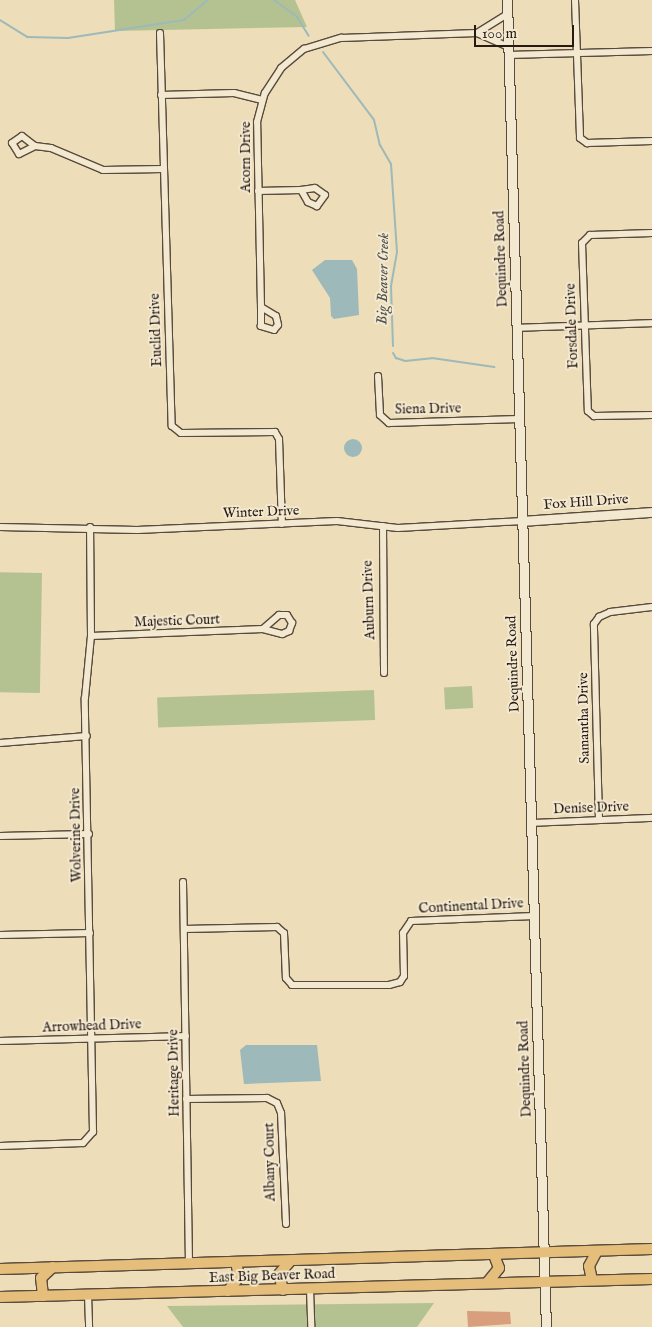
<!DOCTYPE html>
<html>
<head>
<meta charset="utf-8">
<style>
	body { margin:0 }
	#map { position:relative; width:652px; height:1327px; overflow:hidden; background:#edddb8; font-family:"IM FELL English",serif }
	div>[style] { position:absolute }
	.green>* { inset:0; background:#b4c292; transform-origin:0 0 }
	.water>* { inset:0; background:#9db9b9 }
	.round { border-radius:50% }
	.stream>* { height:2px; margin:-1px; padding:0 1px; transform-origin:1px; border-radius:1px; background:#9db9b9 }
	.building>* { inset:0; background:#d99e7b }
	.roads { filter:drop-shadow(1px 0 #584a3c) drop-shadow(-1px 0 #584a3c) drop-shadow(0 1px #584a3c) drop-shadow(0 -1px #584a3c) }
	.street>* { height:6px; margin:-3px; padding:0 3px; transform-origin:3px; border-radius:3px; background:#f3e9d1 }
	.secondary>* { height:9px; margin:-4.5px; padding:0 4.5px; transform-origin:4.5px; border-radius:4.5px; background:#f3e9d1 }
	.primary>* { height:10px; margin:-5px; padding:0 5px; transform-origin:5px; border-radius:5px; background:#e6be7c }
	span { translate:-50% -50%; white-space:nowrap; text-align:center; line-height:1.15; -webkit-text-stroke:4px #f3e9d1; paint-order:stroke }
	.street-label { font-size:14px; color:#271913 }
	.water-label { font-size:15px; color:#50514d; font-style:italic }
	.scale { position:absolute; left:474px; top:25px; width:100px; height:22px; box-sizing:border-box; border:2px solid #271913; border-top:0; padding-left:6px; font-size:15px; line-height:18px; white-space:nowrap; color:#271913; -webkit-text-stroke:4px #f3e9d1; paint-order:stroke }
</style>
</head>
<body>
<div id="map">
	<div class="green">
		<div style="clip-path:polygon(114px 0,295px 0,307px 27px,115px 31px)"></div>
		<div style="left:42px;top:573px;width:120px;height:42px;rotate:91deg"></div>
		<div style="left:472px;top:686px;width:22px;height:28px;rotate:87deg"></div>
		<div style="left:374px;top:690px;width:30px;height:217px;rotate:88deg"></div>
		<div style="clip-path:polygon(434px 1303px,417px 1327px,183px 1327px,167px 1306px)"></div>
	</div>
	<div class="water">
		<div style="clip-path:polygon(325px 260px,352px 260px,357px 269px,359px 315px,334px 319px,331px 316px,330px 298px,312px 270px)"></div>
		<div class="round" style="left:344px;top:439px;width:18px;height:18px"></div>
		<div style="clip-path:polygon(246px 1045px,317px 1045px,321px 1081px,244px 1084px,240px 1050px)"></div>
	</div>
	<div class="stream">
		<div style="left:274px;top:0;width:29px;rotate:36deg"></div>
		<div style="left:297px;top:17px;width:22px;rotate:58deg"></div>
		<div style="left:0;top:20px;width:32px;rotate:32deg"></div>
		<div style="left:27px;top:37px;width:41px;rotate:1.4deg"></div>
		<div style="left:68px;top:38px;width:117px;rotate:-8.8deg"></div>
		<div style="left:184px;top:20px;width:31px;rotate:-40deg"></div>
		<div style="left:323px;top:52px;width:85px;rotate:53.1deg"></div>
		<div style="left:374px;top:120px;width:26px;rotate:77deg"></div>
		<div style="left:380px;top:145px;width:22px;rotate:60deg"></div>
		<div style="left:391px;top:164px;width:88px;rotate:86.1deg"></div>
		<div style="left:397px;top:252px;width:35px;rotate:100deg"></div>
		<div style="left:391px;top:286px;width:60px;rotate:88.1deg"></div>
		<div style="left:393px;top:353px;width:6px;rotate:59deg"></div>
		<div style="left:396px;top:358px;width:9px;rotate:18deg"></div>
		<div style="left:405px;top:361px;width:27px;rotate:-6deg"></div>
		<div style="left:432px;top:358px;width:63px;rotate:8.3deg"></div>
	</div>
	<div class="building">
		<div style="clip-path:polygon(467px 1311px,510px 1312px,511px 1324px,468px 1327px)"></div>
	</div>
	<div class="roads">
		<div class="street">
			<div style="left:575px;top:0;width:138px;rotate:87.9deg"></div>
			<div style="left:580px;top:138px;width:9px;rotate:36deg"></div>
			<div style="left:587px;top:143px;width:65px;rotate:-1.8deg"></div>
			<div style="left:160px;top:33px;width:393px;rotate:88.3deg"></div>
			<div style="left:172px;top:426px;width:11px;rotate:38deg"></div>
			<div style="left:181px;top:433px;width:94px;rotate:-0.6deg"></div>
			<div style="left:275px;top:432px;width:8px;rotate:60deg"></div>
			<div style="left:279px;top:439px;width:85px;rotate:88deg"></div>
			<div style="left:477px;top:33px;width:36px;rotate:-32deg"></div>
			<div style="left:508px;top:55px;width:144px;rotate:-1.6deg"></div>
			<div style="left:161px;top:95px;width:73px;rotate:-1.6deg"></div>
			<div style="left:234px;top:93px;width:29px;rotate:14deg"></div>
			<div style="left:22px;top:136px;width:16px;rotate:38deg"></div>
			<div style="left:35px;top:146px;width:18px;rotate:153deg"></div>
			<div style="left:19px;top:154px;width:13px;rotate:-122deg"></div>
			<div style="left:12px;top:143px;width:12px;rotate:-35deg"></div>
			<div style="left:35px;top:146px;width:16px;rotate:7deg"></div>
			<div style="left:51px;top:148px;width:56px;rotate:22.9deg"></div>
			<div style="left:103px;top:170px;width:60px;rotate:-1deg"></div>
			<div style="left:315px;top:188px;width:12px;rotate:35deg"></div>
			<div style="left:325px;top:195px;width:14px;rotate:126deg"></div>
			<div style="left:317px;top:206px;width:10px;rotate:-156deg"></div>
			<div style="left:308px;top:202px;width:14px;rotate:-120deg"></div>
			<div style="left:301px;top:190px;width:14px;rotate:-8deg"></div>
			<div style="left:258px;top:191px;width:43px;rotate:-1.3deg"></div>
			<div style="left:652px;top:233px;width:62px;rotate:178.2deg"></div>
			<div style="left:590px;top:235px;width:11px;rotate:135deg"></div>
			<div style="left:582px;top:243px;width:168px;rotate:88deg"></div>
			<div style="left:588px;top:411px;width:8px;rotate:40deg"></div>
			<div style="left:594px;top:416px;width:58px;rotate:-1deg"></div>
			<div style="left:261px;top:307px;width:185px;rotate:-91.2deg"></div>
			<div style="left:257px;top:122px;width:30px;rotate:-75deg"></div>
			<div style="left:265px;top:93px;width:30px;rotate:-57deg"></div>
			<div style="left:281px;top:68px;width:30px;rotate:-40deg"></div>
			<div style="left:304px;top:49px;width:39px;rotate:-17deg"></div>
			<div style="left:341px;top:38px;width:136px;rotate:-2.1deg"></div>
			<div style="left:477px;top:33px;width:34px;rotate:24deg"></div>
			<div style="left:261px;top:307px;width:17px;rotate:31deg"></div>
			<div style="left:276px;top:316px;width:9px;rotate:77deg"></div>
			<div style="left:278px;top:325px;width:6px;rotate:129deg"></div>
			<div style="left:274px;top:330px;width:14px;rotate:-163deg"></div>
			<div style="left:261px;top:326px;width:19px;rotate:-90deg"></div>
			<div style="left:516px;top:328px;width:136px;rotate:-2.1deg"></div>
			<div style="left:378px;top:376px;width:39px;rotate:87deg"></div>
			<div style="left:380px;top:415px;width:12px;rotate:42deg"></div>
			<div style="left:389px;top:423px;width:130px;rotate:-1.8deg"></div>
			<div style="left:383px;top:526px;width:147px;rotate:89.6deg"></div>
			<div style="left:0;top:527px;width:137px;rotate:1.3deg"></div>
			<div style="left:137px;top:530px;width:200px;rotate:-2.6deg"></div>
			<div style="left:337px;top:521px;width:61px;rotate:6.5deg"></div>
			<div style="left:398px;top:528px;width:124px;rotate:-3.2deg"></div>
			<div style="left:91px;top:636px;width:172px;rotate:-2.3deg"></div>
			<div style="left:263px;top:629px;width:20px;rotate:15deg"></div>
			<div style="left:282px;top:634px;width:8px;rotate:-23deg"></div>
			<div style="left:289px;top:631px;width:9px;rotate:-69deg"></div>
			<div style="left:292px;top:623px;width:9px;rotate:-122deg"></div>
			<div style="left:287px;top:615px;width:8px;rotate:180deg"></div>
			<div style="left:279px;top:615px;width:21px;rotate:139deg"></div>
			<div style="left:0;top:743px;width:87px;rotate:-4.6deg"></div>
			<div style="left:599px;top:820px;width:196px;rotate:-91.5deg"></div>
			<div style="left:594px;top:624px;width:9px;rotate:-54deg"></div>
			<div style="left:599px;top:617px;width:12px;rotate:-24deg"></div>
			<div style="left:610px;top:612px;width:42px;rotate:-6.8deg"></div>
			<div style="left:531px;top:823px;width:121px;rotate:-2.4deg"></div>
			<div style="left:0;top:836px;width:89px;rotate:-1.3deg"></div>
			<div style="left:183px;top:882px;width:381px;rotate:89.1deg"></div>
			<div style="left:184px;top:929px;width:93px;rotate:-1.2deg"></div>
			<div style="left:277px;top:927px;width:9px;rotate:41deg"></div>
			<div style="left:284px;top:933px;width:45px;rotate:87.5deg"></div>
			<div style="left:286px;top:978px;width:9px;rotate:49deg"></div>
			<div style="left:292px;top:985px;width:97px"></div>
			<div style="left:389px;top:985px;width:11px;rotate:-15deg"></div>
			<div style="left:400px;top:982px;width:7px;rotate:-56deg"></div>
			<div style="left:404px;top:976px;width:43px;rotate:-91.3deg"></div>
			<div style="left:403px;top:933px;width:14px;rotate:-56deg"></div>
			<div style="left:411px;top:921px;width:123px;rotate:-2.3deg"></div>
			<div style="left:0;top:935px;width:90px;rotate:-1.3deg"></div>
			<div style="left:0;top:1041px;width:186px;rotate:-1.5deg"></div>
			<div style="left:186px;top:1099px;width:81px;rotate:-0.7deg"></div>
			<div style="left:267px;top:1098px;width:11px;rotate:27deg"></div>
			<div style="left:277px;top:1103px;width:11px;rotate:68deg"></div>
			<div style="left:281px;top:1113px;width:111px;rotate:87.4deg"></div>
			<div style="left:0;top:1146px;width:83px;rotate:-2.1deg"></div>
			<div style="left:83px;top:1143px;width:15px;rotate:-48deg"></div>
			<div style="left:93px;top:1132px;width:434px;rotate:-91.1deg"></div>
			<div style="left:85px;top:698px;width:62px;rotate:-84.5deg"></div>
			<div style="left:91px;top:636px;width:109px;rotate:-90.5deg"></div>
			<div style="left:310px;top:1289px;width:38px;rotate:88deg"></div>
			<div style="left:88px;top:1295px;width:32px;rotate:88deg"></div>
		</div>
		<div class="secondary">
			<div style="left:507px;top:0;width:1328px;rotate:88.32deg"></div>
			<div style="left:522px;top:521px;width:130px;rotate:-4deg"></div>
		</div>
		<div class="primary">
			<div style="left:0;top:1269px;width:652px;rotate:-1.76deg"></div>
			<div style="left:592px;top:1280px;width:14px;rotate:-102deg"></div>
			<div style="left:589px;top:1266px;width:17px;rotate:-62deg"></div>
			<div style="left:487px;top:1283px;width:19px;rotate:-51deg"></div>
			<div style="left:499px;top:1268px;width:14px;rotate:-111deg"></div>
			<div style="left:283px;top:1290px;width:16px;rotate:-104deg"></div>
			<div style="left:279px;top:1274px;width:18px;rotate:-49deg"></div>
			<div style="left:228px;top:1291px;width:18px;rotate:-52deg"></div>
			<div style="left:239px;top:1277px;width:15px;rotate:-101deg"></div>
			<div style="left:43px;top:1296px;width:18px;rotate:-96deg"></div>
			<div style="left:41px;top:1278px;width:16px;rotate:-43deg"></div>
			<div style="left:0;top:1297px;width:652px;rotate:-1.58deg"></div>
		</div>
	</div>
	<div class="street-label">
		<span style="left:246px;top:157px;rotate:-90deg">Acorn Drive</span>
		<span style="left:501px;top:259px;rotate:-92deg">Dequindre Road</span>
		<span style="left:572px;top:326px;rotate:-92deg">Forsdale Drive</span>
		<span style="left:156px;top:330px;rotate:-92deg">Euclid Drive</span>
		<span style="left:428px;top:409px;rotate:-1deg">Siena Drive</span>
		<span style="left:586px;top:502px;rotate:-4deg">Fox Hill Drive</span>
		<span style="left:261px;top:512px;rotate:-2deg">Winter Drive</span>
		<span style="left:369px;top:600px;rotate:-92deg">Auburn Drive</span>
		<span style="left:177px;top:621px;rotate:-2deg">Majestic Court</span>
		<span style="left:513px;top:664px;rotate:-92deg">Dequindre Road</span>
		<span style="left:584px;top:718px;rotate:-91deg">Samantha Drive</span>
		<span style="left:591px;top:808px;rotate:-2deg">Denise Drive</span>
		<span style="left:76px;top:835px;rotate:-91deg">Wolverine Drive</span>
		<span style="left:471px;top:906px;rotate:-3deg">Continental Drive</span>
		<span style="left:92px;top:1026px;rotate:-2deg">Arrowhead Drive</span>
		<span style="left:525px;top:1069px;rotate:-92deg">Dequindre Road</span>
		<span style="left:174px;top:1073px;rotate:-91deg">Heritage Drive</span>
		<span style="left:270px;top:1162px;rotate:-91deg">Albany Court</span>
		<span style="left:272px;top:1276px;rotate:-2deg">East Big Beaver Road</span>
	</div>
	<div class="water-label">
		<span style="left:383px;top:279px;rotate:-89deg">Big Beaver Creek</span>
	</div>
	<div class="scale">100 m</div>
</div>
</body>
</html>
